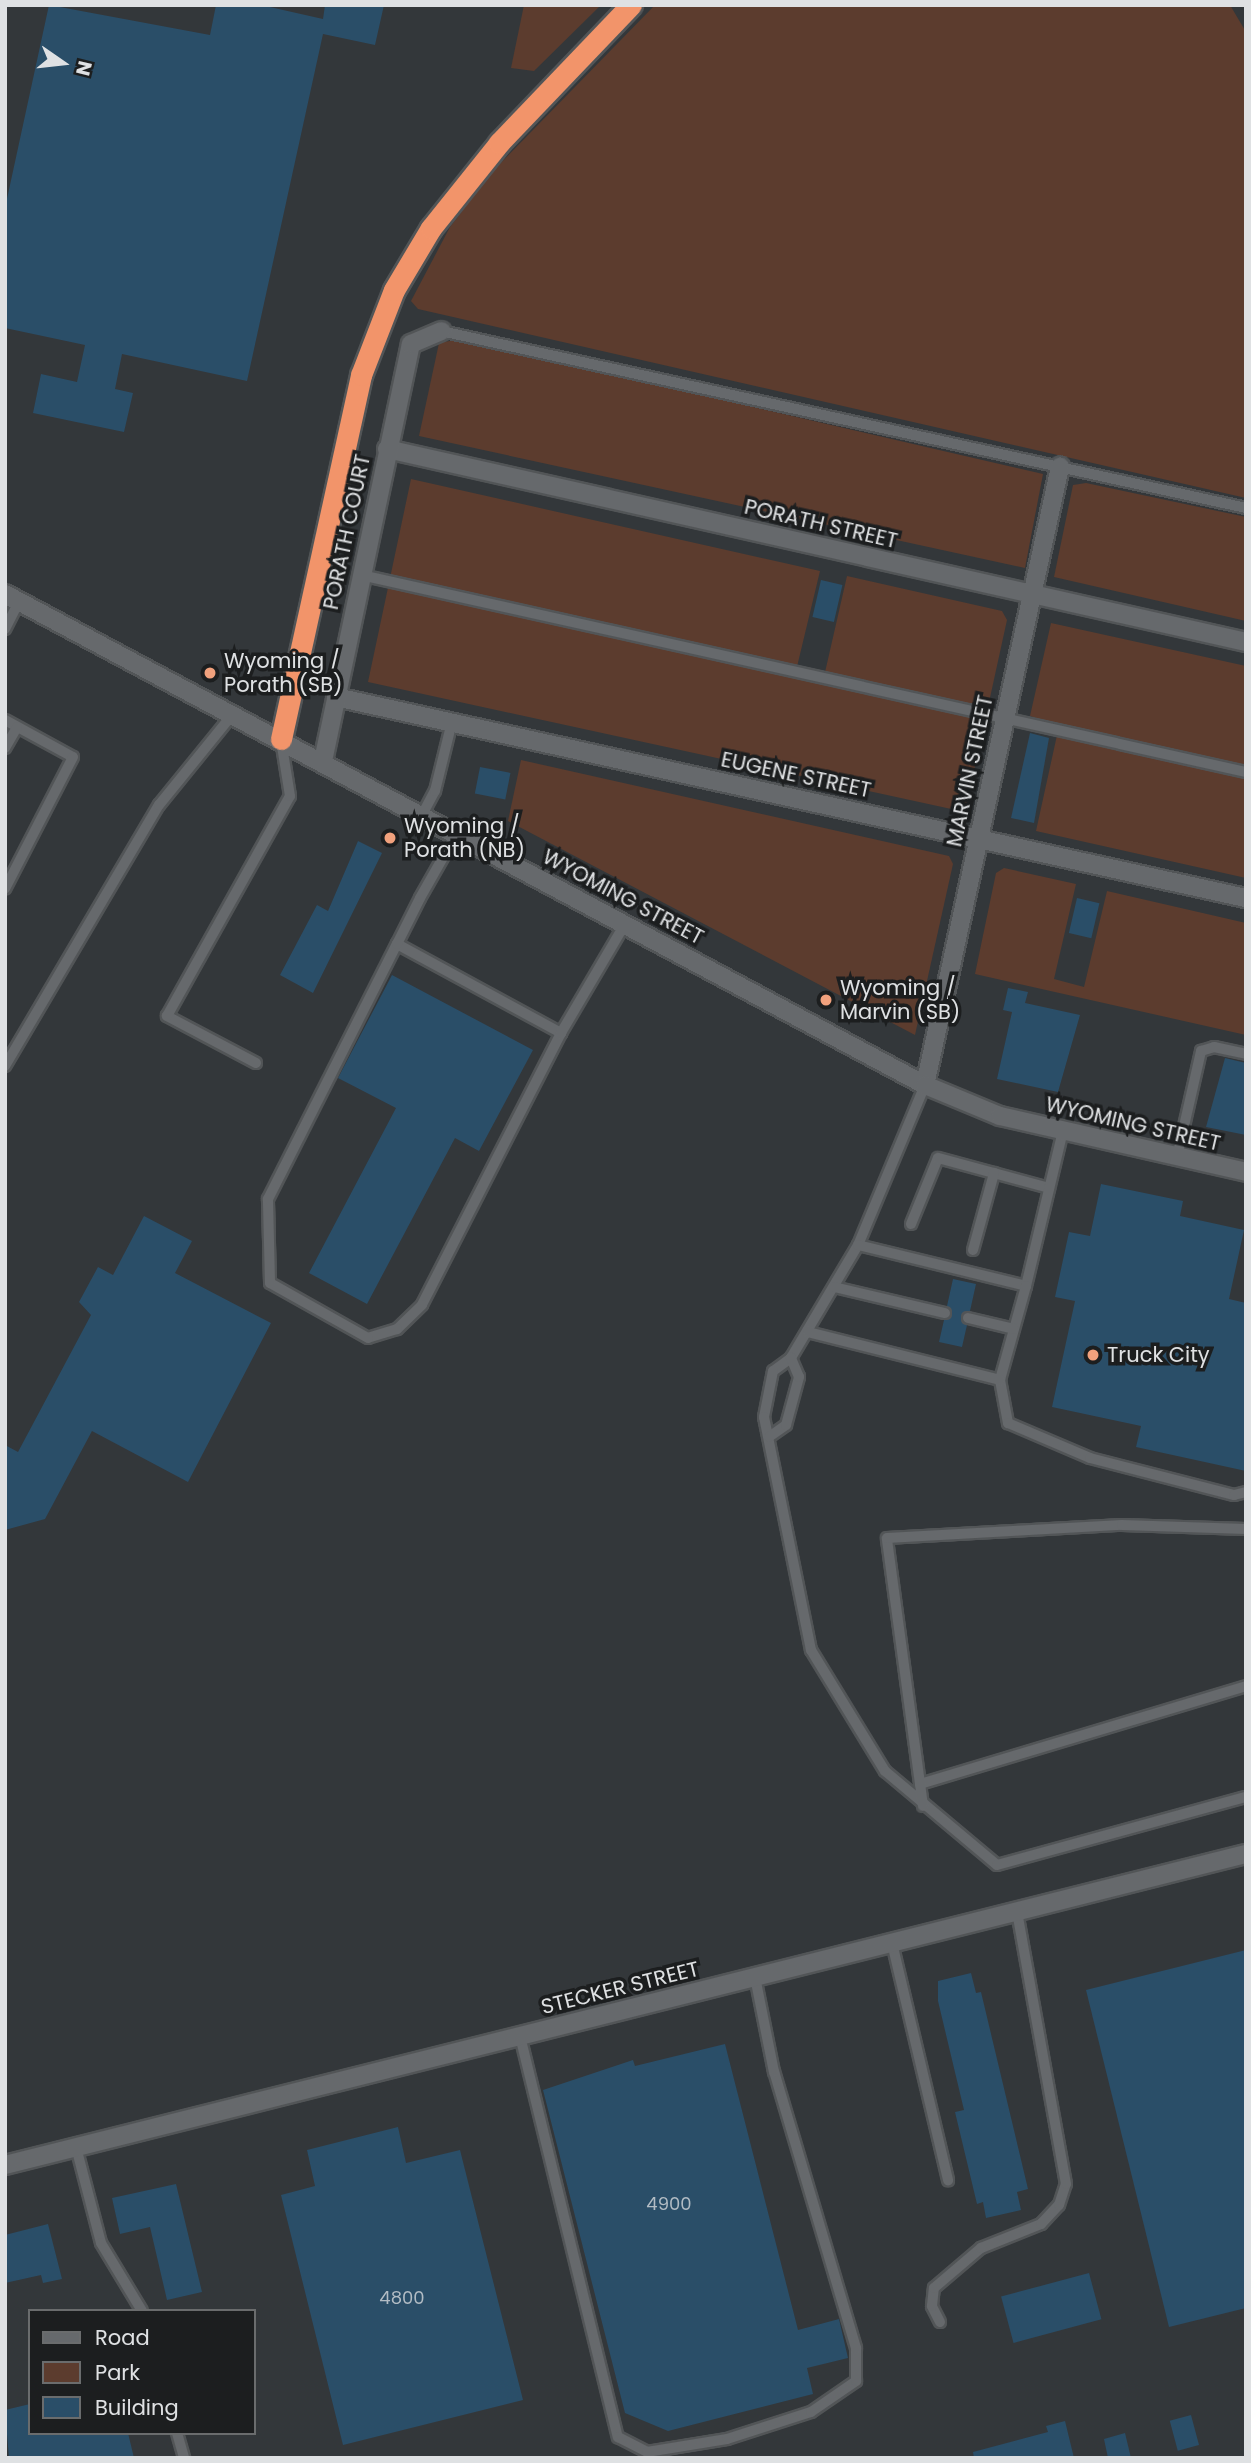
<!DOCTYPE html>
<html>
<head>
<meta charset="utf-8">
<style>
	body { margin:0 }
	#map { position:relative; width:1251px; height:2463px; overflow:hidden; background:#33373a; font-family:Poppins,sans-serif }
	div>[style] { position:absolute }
	.green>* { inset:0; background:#5c3c2e }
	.building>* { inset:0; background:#2a4e68; transform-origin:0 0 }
	.roads { filter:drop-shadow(2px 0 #525557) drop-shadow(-2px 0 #525557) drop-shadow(0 2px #525557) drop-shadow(0 -2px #525557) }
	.service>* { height:10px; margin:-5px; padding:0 5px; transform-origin:5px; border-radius:5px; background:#66696c }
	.minor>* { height:18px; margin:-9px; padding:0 9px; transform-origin:9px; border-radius:9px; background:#66696c }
	.secondary>* { height:18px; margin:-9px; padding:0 9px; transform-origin:9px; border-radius:9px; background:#66696c }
	.motorway>* { height:21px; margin:-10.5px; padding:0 10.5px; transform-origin:10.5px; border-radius:10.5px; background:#f2946a }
	.dots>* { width:19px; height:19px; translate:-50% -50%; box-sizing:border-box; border:4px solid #1c1e1f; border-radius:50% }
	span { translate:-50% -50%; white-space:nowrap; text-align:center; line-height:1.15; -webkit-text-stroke:7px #1c1e1f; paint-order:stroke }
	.number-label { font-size:18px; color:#b2bcc4 }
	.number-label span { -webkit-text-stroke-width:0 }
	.street-label { font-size:21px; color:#dfe1e3 }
	.poi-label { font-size:21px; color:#dfe1e3 }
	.left { translate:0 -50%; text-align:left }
	.frame { position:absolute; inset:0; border:7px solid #dfe1e3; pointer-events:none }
	.legend { position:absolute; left:28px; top:2309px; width:228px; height:126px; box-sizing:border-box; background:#1c1e1f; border:2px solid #6a6c6d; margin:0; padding:9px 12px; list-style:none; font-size:21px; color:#dfe1e3 }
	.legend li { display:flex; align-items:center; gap:14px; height:35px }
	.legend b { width:35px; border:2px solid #6a6c6d }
	.north { position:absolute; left:28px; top:28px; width:70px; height:70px; -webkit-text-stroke:5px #1c1e1f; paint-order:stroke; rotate:104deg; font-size:19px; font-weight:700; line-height:28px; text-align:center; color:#dfe1e3 }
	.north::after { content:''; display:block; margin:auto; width:24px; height:32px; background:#dfe1e3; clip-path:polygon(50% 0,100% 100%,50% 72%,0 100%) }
</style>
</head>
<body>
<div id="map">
	<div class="green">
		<div style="clip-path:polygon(524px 5px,601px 5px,534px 71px,511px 68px)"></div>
		<div style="clip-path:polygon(655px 5px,1230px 5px,1246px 32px,1246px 498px,418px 309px,411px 301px,450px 227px,492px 172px)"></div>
		<div style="clip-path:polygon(460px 339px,1043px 474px,1025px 568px,419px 436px,439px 343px)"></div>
		<div style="clip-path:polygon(411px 479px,820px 571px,795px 675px,823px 681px,847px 576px,1002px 611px,1007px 620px,965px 812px,368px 682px)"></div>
		<div style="clip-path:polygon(1086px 483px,1246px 517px,1246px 621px,1054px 577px,1073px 485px)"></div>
		<div style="clip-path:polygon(1051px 623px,1246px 666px,1246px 878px,1036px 831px,1059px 726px,1030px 716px)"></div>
		<div style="clip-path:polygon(521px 760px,949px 856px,953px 864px,915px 1035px,508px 821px)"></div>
		<div style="clip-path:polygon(1004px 868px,1076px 884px,1054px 979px,1084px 987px,1107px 891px,1246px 923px,1246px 1035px,975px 974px,996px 873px)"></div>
	</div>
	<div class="building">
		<div style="clip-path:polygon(49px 5px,210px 35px,216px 5px,261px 5px,323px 19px,325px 5px,384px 5px,375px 45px,323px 34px,247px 381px,122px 354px,115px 389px,133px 393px,124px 432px,33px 413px,41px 374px,77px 382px,85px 345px,5px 328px,5px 208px)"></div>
		<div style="left:821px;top:580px;width:22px;height:38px;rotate:13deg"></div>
		<div style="clip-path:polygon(1030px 733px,1049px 738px,1034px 823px,1011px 818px)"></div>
		<div style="left:480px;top:767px;width:31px;height:27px;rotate:11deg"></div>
		<div style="clip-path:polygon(358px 841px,382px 853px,313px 993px,280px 975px,317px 905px,328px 911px)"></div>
		<div style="left:1077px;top:898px;width:23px;height:36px;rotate:13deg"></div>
		<div style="clip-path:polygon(392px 975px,533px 1050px,479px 1151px,455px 1138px,367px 1304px,309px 1273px,396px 1108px,338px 1078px)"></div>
		<div style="clip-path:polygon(1008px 988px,1028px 992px,1025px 1003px,1080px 1015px,1058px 1092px,997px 1079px,1012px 1012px,1003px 1010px)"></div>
		<div style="clip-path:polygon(1225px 1058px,1246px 1063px,1246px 1135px,1206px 1127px)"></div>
		<div style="clip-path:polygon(1101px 1184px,1183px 1201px,1180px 1216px,1244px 1230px,1229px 1299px,1246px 1303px,1246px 1471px,1136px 1447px,1141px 1426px,1052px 1407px,1075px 1301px,1055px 1297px,1069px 1232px,1090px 1236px)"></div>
		<div style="clip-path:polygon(144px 1216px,192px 1241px,175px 1273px,271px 1323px,188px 1482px,92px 1431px,45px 1519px,5px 1530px,5px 1445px,18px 1452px,91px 1315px,79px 1302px,98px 1267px,113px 1275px)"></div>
		<div style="clip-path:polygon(953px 1279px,976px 1284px,970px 1311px,961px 1317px,967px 1325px,962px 1347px,939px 1342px,944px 1320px,952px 1314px,947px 1306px)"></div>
		<div style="clip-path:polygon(1246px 1950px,1246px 2308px,1169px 2327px,1086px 1990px)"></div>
		<div style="clip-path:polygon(971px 1973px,976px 1993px,981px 1992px,1028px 2189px,1017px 2192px,1021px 2210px,986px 2218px,983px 2202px,977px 2204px,955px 2112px,964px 2110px,938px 2001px,938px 1981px)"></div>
		<div style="clip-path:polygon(725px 2044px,798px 2330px,839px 2319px,848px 2358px,807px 2368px,813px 2394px,668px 2431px,625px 2413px,543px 2090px,633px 2060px,635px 2066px)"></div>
		<div style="clip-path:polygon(398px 2127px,406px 2163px,460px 2150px,523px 2400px,343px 2445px,281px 2195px,315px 2186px,307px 2150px)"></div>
		<div style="clip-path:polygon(176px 2184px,202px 2292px,167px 2300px,150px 2227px,120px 2234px,112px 2198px)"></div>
		<div style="clip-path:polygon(48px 2224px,62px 2279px,43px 2283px,41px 2275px,5px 2283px,5px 2235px)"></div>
		<div style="left:1089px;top:2273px;width:48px;height:91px;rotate:75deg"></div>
		<div style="clip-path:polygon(30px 2404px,30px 2433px,128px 2433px,134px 2458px,9px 2458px,5px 2410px)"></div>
		<div style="left:1191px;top:2415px;width:31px;height:22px;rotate:75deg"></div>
		<div style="clip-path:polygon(1065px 2421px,1074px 2458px,974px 2458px,973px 2452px,1048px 2432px,1046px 2426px)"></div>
		<div style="clip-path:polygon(1125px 2433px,1131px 2458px,1108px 2458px,1104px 2439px)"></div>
	</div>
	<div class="roads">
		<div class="service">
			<div style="left:441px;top:331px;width:824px;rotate:12.4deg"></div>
			<div style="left:361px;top:575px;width:907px;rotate:12.55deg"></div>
			<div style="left:5px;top:629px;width:30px;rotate:-63deg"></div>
			<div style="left:5px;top:720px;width:77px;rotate:28.6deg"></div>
			<div style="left:73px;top:757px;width:148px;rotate:117.3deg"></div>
			<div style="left:5px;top:748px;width:24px;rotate:-60deg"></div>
			<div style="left:422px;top:815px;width:27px;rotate:-62deg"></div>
			<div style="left:435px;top:791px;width:71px;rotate:-76.2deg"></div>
			<div style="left:397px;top:944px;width:187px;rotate:28.5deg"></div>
			<div style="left:561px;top:1033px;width:305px;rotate:117.1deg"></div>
			<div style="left:422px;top:1305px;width:35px;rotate:136deg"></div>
			<div style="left:397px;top:1329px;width:30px;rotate:163deg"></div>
			<div style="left:368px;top:1338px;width:112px;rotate:-150.7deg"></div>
			<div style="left:270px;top:1283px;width:84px;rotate:-91.4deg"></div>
			<div style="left:268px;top:1199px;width:286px;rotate:-63.2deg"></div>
			<div style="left:397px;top:944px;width:51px;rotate:-63.4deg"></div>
			<div style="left:420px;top:898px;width:75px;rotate:-60.4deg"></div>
			<div style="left:561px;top:1033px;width:126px;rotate:-59.6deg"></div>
			<div style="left:256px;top:1063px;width:101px;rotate:-152.2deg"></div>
			<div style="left:167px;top:1016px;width:252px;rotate:-60.8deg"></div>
			<div style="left:290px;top:796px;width:57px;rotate:-99.1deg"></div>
			<div style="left:5px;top:1066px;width:303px;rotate:-59.5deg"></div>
			<div style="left:159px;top:805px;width:117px;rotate:-50.9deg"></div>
			<div style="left:925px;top:1085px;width:173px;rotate:112.7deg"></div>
			<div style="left:858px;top:1245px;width:131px;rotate:120.7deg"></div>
			<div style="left:791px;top:1358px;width:22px;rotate:144deg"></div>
			<div style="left:773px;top:1371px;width:47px;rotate:101.1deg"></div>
			<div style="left:764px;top:1417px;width:238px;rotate:78.6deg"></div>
			<div style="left:811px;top:1650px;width:142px;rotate:58.6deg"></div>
			<div style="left:885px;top:1771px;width:146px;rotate:40deg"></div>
			<div style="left:997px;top:1865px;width:258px;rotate:-15.3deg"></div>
			<div style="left:1177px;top:1157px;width:109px;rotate:-77.2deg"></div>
			<div style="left:1201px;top:1051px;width:14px;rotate:-17deg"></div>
			<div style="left:1214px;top:1047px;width:33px;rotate:12deg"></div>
			<div style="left:911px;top:1224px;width:71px;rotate:-67.8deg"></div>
			<div style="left:938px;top:1158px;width:115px;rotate:15.1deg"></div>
			<div style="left:858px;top:1245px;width:173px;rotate:13.7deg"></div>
			<div style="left:1026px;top:1286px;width:159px;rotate:-76.6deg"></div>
			<div style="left:973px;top:1250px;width:80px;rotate:-74.7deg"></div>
			<div style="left:1026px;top:1286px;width:98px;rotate:105.5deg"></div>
			<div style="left:1000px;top:1380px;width:44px;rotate:79.5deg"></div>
			<div style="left:1008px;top:1423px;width:89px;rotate:23.1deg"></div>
			<div style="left:1090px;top:1458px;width:149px;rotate:14.4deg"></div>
			<div style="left:1234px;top:1495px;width:12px;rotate:-14deg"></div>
			<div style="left:834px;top:1287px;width:114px;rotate:13.2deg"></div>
			<div style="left:968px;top:1318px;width:47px;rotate:13.4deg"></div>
			<div style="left:808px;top:1332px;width:198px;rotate:14deg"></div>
			<div style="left:769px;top:1437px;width:21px;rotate:-35deg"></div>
			<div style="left:786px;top:1425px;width:50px;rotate:-74.8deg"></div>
			<div style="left:799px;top:1377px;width:21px;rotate:-113deg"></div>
			<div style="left:920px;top:1784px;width:340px;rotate:-16.7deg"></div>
			<div style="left:923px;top:1806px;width:270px;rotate:-97.7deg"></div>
			<div style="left:887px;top:1538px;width:235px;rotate:-3.2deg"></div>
			<div style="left:1122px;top:1525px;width:124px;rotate:1.8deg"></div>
			<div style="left:892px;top:1943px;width:244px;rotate:76.7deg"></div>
			<div style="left:520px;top:2036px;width:413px;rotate:76.3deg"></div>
			<div style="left:618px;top:2437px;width:33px;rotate:27deg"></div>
			<div style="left:647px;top:2452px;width:81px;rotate:-9.2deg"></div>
			<div style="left:727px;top:2439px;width:88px;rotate:-17.8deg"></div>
			<div style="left:811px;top:2412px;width:55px;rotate:-34.6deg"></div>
			<div style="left:856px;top:2381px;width:33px;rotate:-90deg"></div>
			<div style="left:856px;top:2348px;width:288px;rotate:-106.5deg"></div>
			<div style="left:774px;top:2072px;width:97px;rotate:-101.3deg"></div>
			<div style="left:76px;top:2147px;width:99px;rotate:75.4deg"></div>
			<div style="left:101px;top:2243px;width:79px;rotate:58.9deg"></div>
			<div style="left:940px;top:2322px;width:18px;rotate:-117deg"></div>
			<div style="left:932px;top:2306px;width:18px;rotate:-84deg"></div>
			<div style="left:934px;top:2288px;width:62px;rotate:-40.4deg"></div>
			<div style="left:981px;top:2248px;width:65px;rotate:-21.8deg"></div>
			<div style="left:1041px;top:2224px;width:26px;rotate:-47deg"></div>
			<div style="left:1059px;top:2205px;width:22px;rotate:-72deg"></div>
			<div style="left:1066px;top:2184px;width:277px;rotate:-100.2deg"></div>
			<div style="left:177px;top:2433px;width:26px;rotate:74deg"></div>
		</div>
		<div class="minor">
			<div style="left:387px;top:449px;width:880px;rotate:12.66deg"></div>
			<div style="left:336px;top:697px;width:932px;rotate:12.46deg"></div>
			<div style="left:323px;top:761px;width:426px;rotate:-78.1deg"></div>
			<div style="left:411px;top:344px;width:33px;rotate:-23deg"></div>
			<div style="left:925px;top:1085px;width:633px;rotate:-77.68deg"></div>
			<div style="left:5px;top:2165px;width:1279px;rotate:-14.07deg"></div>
		</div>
		<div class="secondary">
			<div style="left:5px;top:594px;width:1043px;rotate:28.09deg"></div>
			<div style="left:925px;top:1085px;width:81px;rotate:22.5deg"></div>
			<div style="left:1000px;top:1116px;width:252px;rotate:12.8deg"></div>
		</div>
		<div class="motorway">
			<div style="left:281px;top:739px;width:373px;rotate:-77.6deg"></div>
			<div style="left:361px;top:375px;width:91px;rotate:-68.8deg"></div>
			<div style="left:394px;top:290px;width:72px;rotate:-59.2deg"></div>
			<div style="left:431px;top:228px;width:109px;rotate:-51.3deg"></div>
			<div style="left:499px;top:143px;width:191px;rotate:-46.3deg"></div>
		</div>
	</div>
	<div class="dots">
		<div style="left:210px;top:673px;background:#f1a17d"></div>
		<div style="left:390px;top:838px;background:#f1a17d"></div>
		<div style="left:826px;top:1000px;background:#f1a17d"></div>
		<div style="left:1093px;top:1355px;background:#f1a17d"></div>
	</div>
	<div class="number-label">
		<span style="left:669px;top:2204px">4900</span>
		<span style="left:402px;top:2298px">4800</span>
	</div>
	<div class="street-label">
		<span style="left:821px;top:524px;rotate:13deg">PORATH STREET</span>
		<span style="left:347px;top:532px;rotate:-78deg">PORATH COURT</span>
		<span style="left:970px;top:771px;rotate:-78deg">MARVIN STREET</span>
		<span style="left:796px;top:775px;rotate:12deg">EUGENE STREET</span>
		<span style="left:623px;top:897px;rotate:28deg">WYOMING STREET</span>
		<span style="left:1133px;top:1124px;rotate:13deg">WYOMING STREET</span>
		<span style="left:620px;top:1988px;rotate:-14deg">STECKER STREET</span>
	</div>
	<div class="poi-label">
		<span class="left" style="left:224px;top:673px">Wyoming /<br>Porath (SB)</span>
		<span class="left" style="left:404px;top:838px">Wyoming /<br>Porath (NB)</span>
		<span class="left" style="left:840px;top:1000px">Wyoming /<br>Marvin (SB)</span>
		<span class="left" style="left:1107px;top:1355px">Truck City</span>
	</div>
	<div class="frame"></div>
	<ul class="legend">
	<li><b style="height:9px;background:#66696c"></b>Road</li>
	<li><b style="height:19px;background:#5c3c2e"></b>Park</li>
	<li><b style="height:19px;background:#2a4e68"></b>Building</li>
	</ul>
	<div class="north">N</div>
</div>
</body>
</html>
